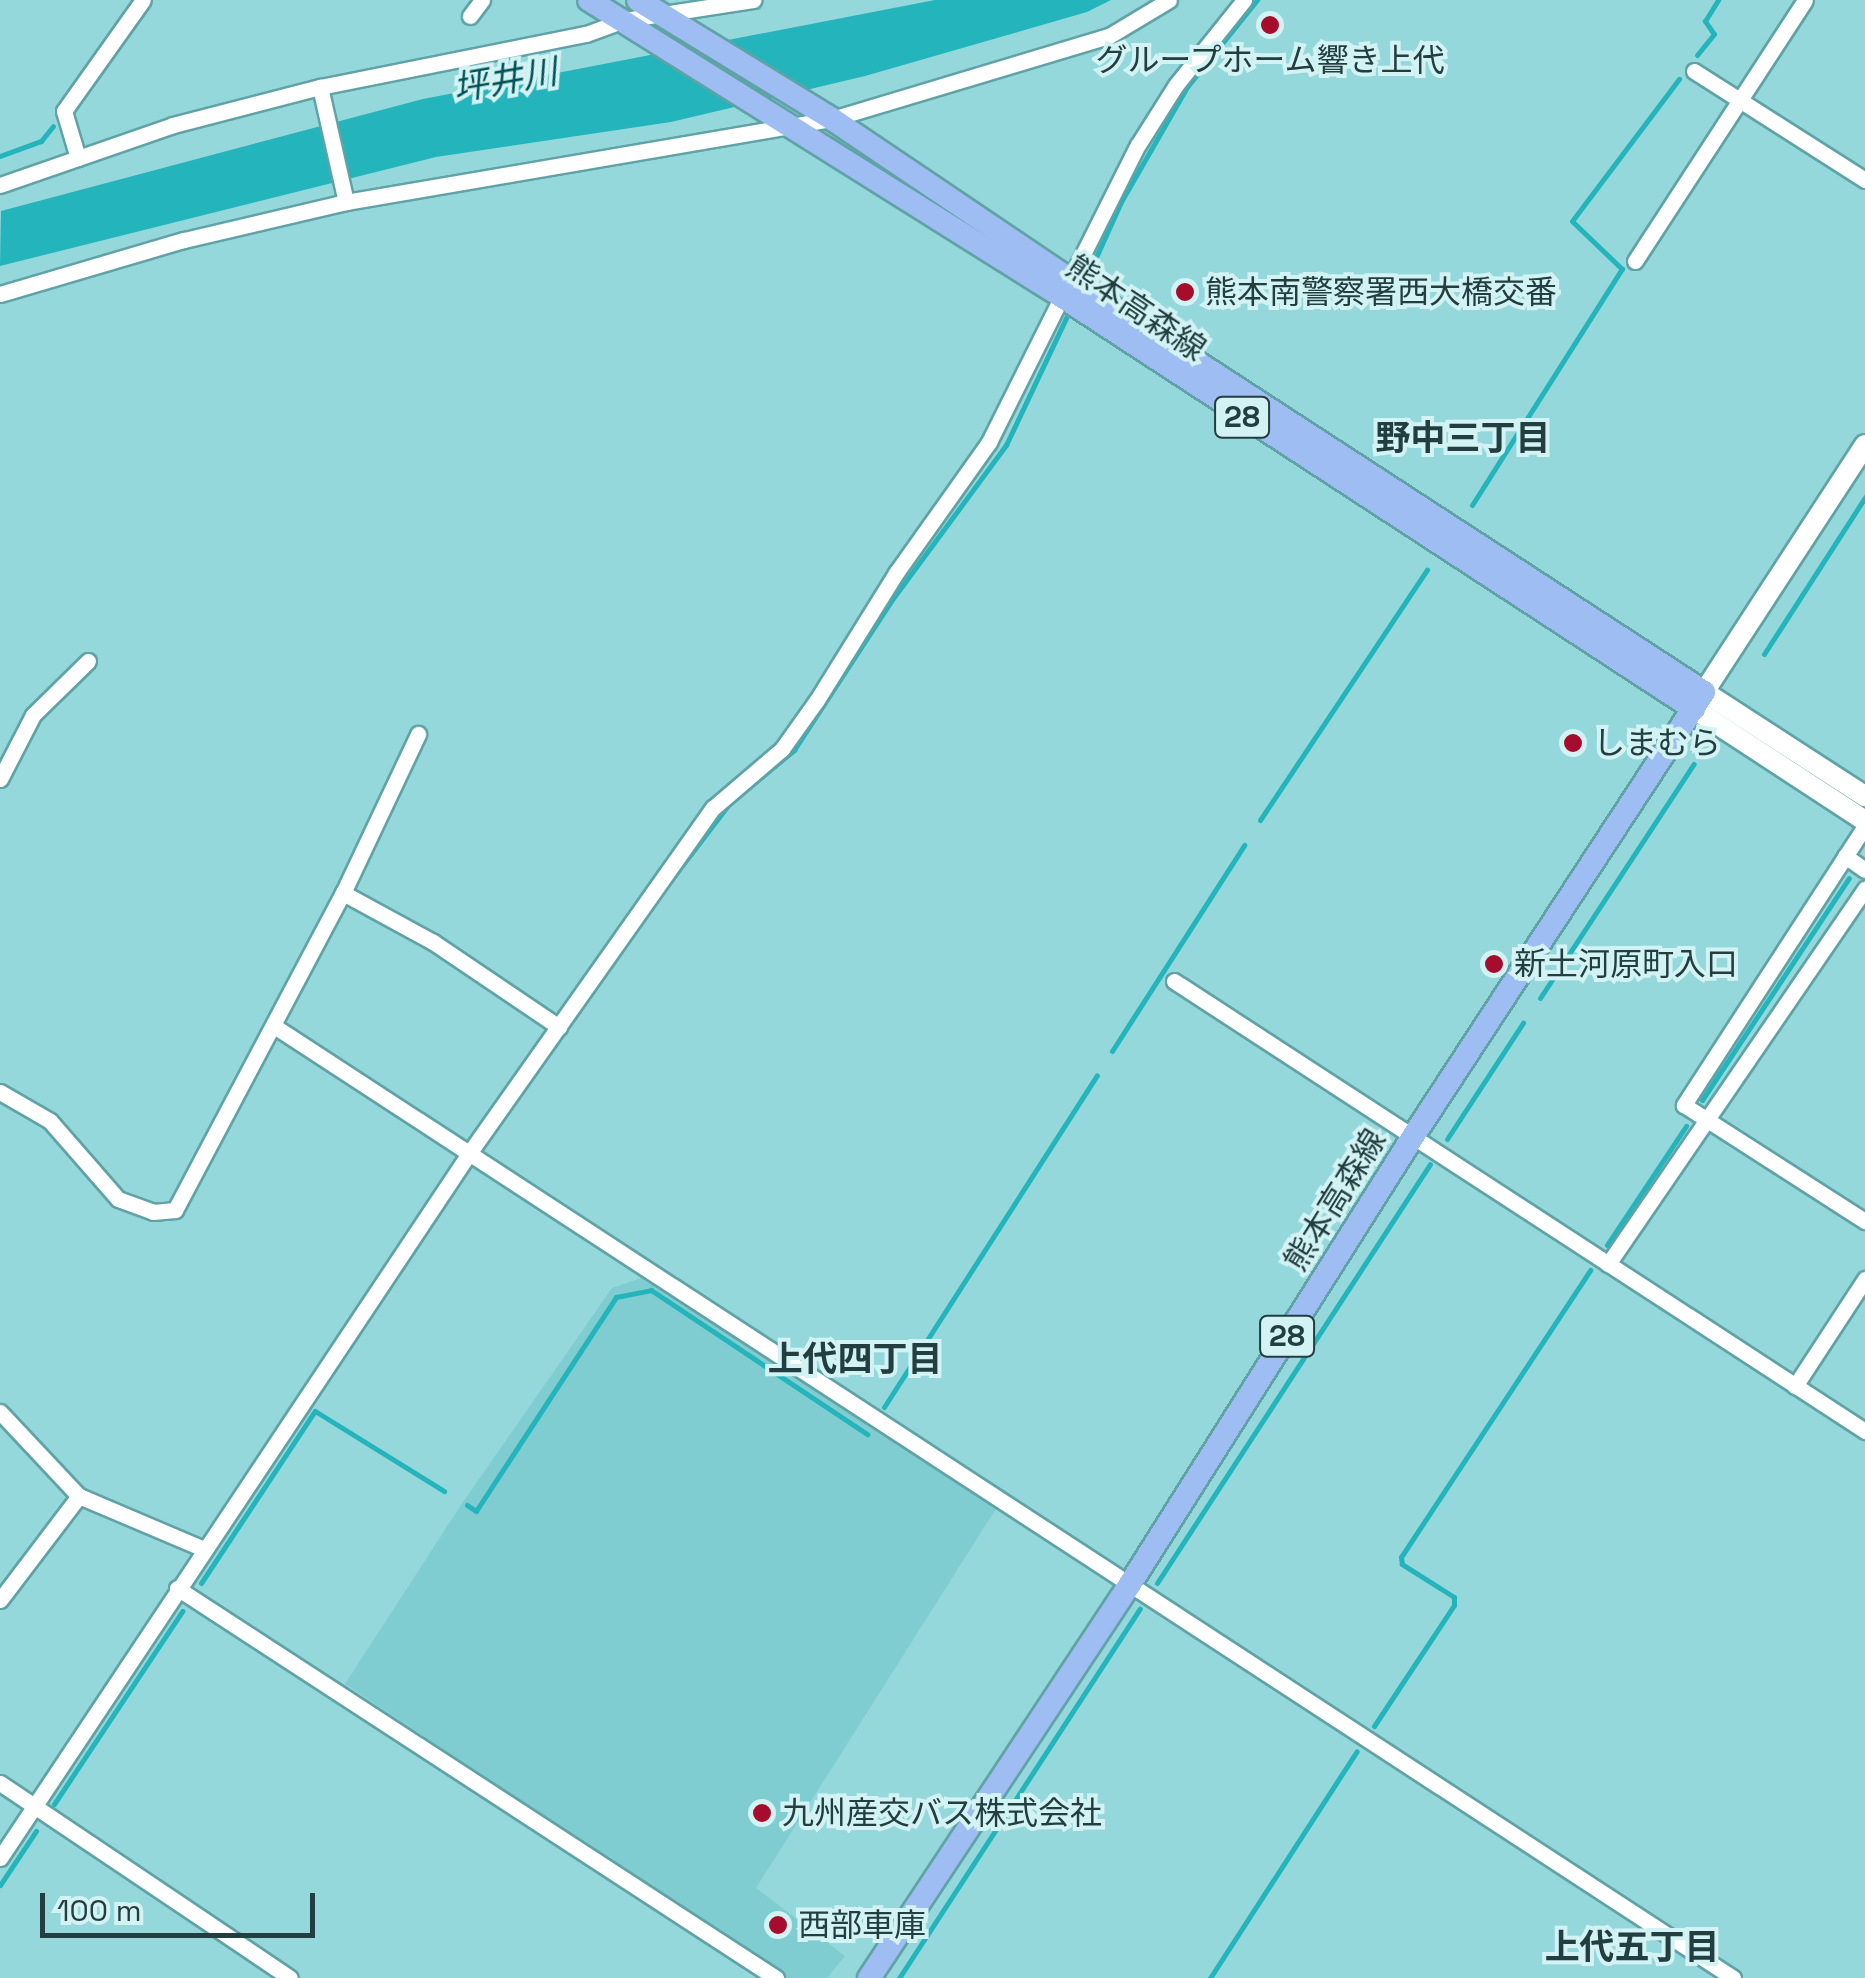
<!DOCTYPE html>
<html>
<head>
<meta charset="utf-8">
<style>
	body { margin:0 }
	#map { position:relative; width:1865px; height:1978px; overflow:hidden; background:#94d8dc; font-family:"Space Grotesk","Noto Sans JP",sans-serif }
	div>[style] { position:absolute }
	.built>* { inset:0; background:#7fccd1 }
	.water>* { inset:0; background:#24b4bb }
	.stream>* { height:5px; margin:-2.5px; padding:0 2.5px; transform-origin:2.5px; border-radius:2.5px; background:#24b4bb }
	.roads { filter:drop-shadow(2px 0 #60a3a6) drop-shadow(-2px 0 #60a3a6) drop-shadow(0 2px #60a3a6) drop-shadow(0 -2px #60a3a6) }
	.street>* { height:15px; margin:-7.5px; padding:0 7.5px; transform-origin:7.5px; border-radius:7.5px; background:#fff }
	.secondary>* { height:20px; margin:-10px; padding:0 10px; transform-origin:10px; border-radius:10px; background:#fff }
	.primary>* { height:22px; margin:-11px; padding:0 11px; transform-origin:11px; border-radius:11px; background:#9ebdf2 }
	.dots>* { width:28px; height:28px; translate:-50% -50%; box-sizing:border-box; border:5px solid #d2f2f4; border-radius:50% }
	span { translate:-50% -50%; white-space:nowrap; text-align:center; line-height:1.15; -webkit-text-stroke:8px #d2f2f4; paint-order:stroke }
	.shield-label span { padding:2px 8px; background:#d2f2f4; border:2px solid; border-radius:8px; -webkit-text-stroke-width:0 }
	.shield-label { font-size:30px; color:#223e40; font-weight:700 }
	.poi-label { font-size:32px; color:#223e40 }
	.left { translate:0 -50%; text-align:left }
	.street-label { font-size:32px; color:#223e40 }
	.water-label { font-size:35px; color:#005357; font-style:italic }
	.neighbourhood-label { font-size:35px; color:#223e40; font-weight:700 }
	.scale { position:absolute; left:40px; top:1893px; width:275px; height:45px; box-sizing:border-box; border:5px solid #223e40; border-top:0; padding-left:12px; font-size:30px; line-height:35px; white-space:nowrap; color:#223e40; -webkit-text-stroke:8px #d2f2f4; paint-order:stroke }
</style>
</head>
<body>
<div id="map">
	<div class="built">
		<div style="clip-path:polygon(641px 1278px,997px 1507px,756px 1888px,845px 1956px,827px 1978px,788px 1978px,345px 1684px,461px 1505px,612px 1288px)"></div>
	</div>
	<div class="water">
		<div style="clip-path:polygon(935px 0,1111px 0,1087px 12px,865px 76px,671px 122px,436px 157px,0 266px,1px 211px,423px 99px)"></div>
	</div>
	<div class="stream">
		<div style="left:1697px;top:55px;width:27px;rotate:-51deg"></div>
		<div style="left:1714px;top:34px;width:16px;rotate:-125deg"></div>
		<div style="left:1705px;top:21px;width:25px;rotate:-58deg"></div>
		<div style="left:0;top:156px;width:44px;rotate:-20.1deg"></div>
		<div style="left:41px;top:141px;width:19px;rotate:-51deg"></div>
		<div style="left:1087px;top:277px;width:85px;rotate:-65.6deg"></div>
		<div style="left:1122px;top:200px;width:130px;rotate:-60.1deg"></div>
		<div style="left:1187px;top:87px;width:112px;rotate:-51.2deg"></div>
		<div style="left:1472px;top:505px;width:280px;rotate:-57.6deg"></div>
		<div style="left:1622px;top:269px;width:69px;rotate:-136.2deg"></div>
		<div style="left:1572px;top:221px;width:178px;rotate:-53deg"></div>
		<div style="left:1764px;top:654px;width:187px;rotate:-57.2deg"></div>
		<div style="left:1260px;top:820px;width:301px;rotate:-56.3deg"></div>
		<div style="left:671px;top:880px;width:96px;rotate:-52.7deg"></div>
		<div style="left:729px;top:804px;width:85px;rotate:-39.7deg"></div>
		<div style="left:794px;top:750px;width:178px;rotate:-56.9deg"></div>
		<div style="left:891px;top:601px;width:194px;rotate:-53.6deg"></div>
		<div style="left:1006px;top:445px;width:145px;rotate:-64.7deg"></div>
		<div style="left:1540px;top:998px;width:280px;rotate:-56.7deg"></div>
		<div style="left:1112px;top:1051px;width:245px;rotate:-57.3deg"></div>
		<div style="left:1702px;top:1100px;width:266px;rotate:-56.5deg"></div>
		<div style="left:1447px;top:1139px;width:139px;rotate:-56.8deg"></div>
		<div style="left:1607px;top:1245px;width:143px;rotate:-56.4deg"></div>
		<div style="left:884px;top:1407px;width:394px;rotate:-57.3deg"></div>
		<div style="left:467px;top:1505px;width:11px;rotate:34deg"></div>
		<div style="left:476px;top:1511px;width:256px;rotate:-56.8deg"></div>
		<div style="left:616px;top:1297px;width:36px;rotate:-11deg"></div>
		<div style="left:651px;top:1290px;width:260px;rotate:33.7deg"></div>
		<div style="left:201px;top:1583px;width:206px;rotate:-56.5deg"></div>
		<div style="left:315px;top:1411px;width:152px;rotate:31.8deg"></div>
		<div style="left:1157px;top:1583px;width:500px;rotate:-56.91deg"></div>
		<div style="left:1374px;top:1726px;width:145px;rotate:-56.5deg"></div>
		<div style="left:1454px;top:1605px;width:8px;rotate:-90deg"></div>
		<div style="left:1454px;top:1597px;width:62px;rotate:-147.6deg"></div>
		<div style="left:1402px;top:1564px;width:7px;rotate:-98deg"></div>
		<div style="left:1401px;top:1557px;width:344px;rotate:-56.6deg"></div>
		<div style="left:54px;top:1804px;width:232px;rotate:-56.4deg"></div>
		<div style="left:0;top:1885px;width:65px;rotate:-56.3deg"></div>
		<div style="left:899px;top:1978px;width:441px;rotate:-56.9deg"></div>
		<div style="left:1210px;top:1978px;width:270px;rotate:-57.1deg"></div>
	</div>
	<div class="roads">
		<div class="street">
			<div style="left:470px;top:16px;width:20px;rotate:-53deg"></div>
			<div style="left:1694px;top:71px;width:203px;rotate:32.5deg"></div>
			<div style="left:320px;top:87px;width:118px;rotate:77.3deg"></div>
			<div style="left:78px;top:158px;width:49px;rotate:-106.6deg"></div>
			<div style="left:64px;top:111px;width:136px;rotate:-54.6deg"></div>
			<div style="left:0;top:185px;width:183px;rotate:-19.1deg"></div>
			<div style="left:173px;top:125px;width:152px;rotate:-14.5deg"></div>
			<div style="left:320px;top:87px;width:271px;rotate:-11.3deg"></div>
			<div style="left:586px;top:34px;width:40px;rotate:-20.2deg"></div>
			<div style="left:624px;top:20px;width:131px;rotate:-8.8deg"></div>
			<div style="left:1635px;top:261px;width:311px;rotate:-56.9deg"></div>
			<div style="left:0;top:294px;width:192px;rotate:-16.4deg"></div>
			<div style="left:184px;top:240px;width:166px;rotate:-13.2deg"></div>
			<div style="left:346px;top:202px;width:493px;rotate:-9.7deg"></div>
			<div style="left:832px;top:119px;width:289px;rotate:-16.7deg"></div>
			<div style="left:1109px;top:36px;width:70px;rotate:-31deg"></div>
			<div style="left:0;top:779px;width:72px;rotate:-62.7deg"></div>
			<div style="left:33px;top:715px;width:77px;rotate:-44.5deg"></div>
			<div style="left:1865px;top:826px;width:333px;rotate:123deg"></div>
			<div style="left:1684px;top:1105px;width:215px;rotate:32.7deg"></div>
			<div style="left:1845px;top:856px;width:24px;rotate:35deg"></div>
			<div style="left:343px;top:893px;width:102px;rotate:28.6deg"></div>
			<div style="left:433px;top:942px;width:152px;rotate:34deg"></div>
			<div style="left:1174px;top:981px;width:825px;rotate:33.07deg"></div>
			<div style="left:274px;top:1026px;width:1742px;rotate:33.12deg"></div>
			<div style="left:0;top:1092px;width:58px;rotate:30.1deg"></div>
			<div style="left:50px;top:1121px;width:103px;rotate:48.9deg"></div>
			<div style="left:118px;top:1199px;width:37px;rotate:20deg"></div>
			<div style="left:153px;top:1212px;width:22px;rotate:-5deg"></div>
			<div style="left:175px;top:1210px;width:359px;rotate:-62.1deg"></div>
			<div style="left:343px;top:893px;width:176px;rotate:-64.7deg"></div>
			<div style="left:1608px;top:1264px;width:455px;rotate:-55.6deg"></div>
			<div style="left:1795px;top:1386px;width:128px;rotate:-56.8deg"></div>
			<div style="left:0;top:1412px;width:115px;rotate:46.8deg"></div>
			<div style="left:79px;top:1496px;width:136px;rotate:23deg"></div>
			<div style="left:177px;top:1588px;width:715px;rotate:33.07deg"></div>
			<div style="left:0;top:1600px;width:131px;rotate:-52.8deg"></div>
			<div style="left:0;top:1783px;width:349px;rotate:33.9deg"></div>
			<div style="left:0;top:1858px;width:848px;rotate:-56.35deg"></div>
			<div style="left:470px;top:1152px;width:421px;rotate:-54.8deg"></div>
			<div style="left:713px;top:808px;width:91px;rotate:-40.5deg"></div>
			<div style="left:782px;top:749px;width:60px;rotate:-54.5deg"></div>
			<div style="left:817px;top:700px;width:150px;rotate:-58.1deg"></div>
			<div style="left:896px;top:573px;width:161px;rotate:-54.6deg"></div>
			<div style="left:989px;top:442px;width:332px;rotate:-63.4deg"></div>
			<div style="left:1138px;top:145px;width:71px;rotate:-57.7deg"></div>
			<div style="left:1176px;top:85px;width:109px;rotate:-51.3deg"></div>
		</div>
		<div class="secondary">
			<div style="left:1865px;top:445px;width:295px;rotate:123.1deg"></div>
			<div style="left:1704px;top:692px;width:192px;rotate:32.9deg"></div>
			<div style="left:1694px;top:709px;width:204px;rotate:33.2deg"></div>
		</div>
		<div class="primary">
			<div style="left:589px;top:0;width:557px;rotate:32.09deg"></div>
			<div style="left:1061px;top:296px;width:756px;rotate:33.12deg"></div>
			<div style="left:638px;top:0;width:228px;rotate:31.5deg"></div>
			<div style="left:832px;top:119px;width:286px;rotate:34deg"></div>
			<div style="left:1069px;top:279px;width:757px;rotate:33.04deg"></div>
			<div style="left:1704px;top:692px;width:529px;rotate:123.21deg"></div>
			<div style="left:1414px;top:1135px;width:531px;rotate:122.31deg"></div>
			<div style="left:1130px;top:1584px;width:473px;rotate:123.5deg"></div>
		</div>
	</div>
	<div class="dots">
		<div style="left:1270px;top:25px;background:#a60c2b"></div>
		<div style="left:1185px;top:292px;background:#a60c2b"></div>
		<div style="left:1573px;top:743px;background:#a60c2b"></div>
		<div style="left:1494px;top:964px;background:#a60c2b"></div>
		<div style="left:762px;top:1813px;background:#a60c2b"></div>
		<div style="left:778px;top:1925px;background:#a60c2b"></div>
	</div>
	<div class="shield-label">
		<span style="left:1242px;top:417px">28</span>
		<span style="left:1287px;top:1336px">28</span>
	</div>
	<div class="poi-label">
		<span style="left:1270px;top:60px">グループホーム響き上代</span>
		<span class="left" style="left:1205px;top:292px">熊本南警察署西大橋交番</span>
		<span class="left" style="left:1593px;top:743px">しまむら</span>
		<span class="left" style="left:1514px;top:964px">新土河原町入口</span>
		<span class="left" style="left:782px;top:1813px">九州産交バス株式会社</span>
		<span class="left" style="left:798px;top:1925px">西部車庫</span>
	</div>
	<div class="street-label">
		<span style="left:1136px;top:308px;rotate:34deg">熊本高森線</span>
		<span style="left:1335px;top:1200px;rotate:-58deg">熊本高森線</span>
	</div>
	<div class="water-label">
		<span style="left:505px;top:80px;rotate:-10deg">坪井川</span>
	</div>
	<div class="neighbourhood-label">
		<span style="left:1463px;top:438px">野中三丁目</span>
		<span style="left:855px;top:1359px">上代四丁目</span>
		<span style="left:1632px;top:1947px">上代五丁目</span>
	</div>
	<div class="scale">100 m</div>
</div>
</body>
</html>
